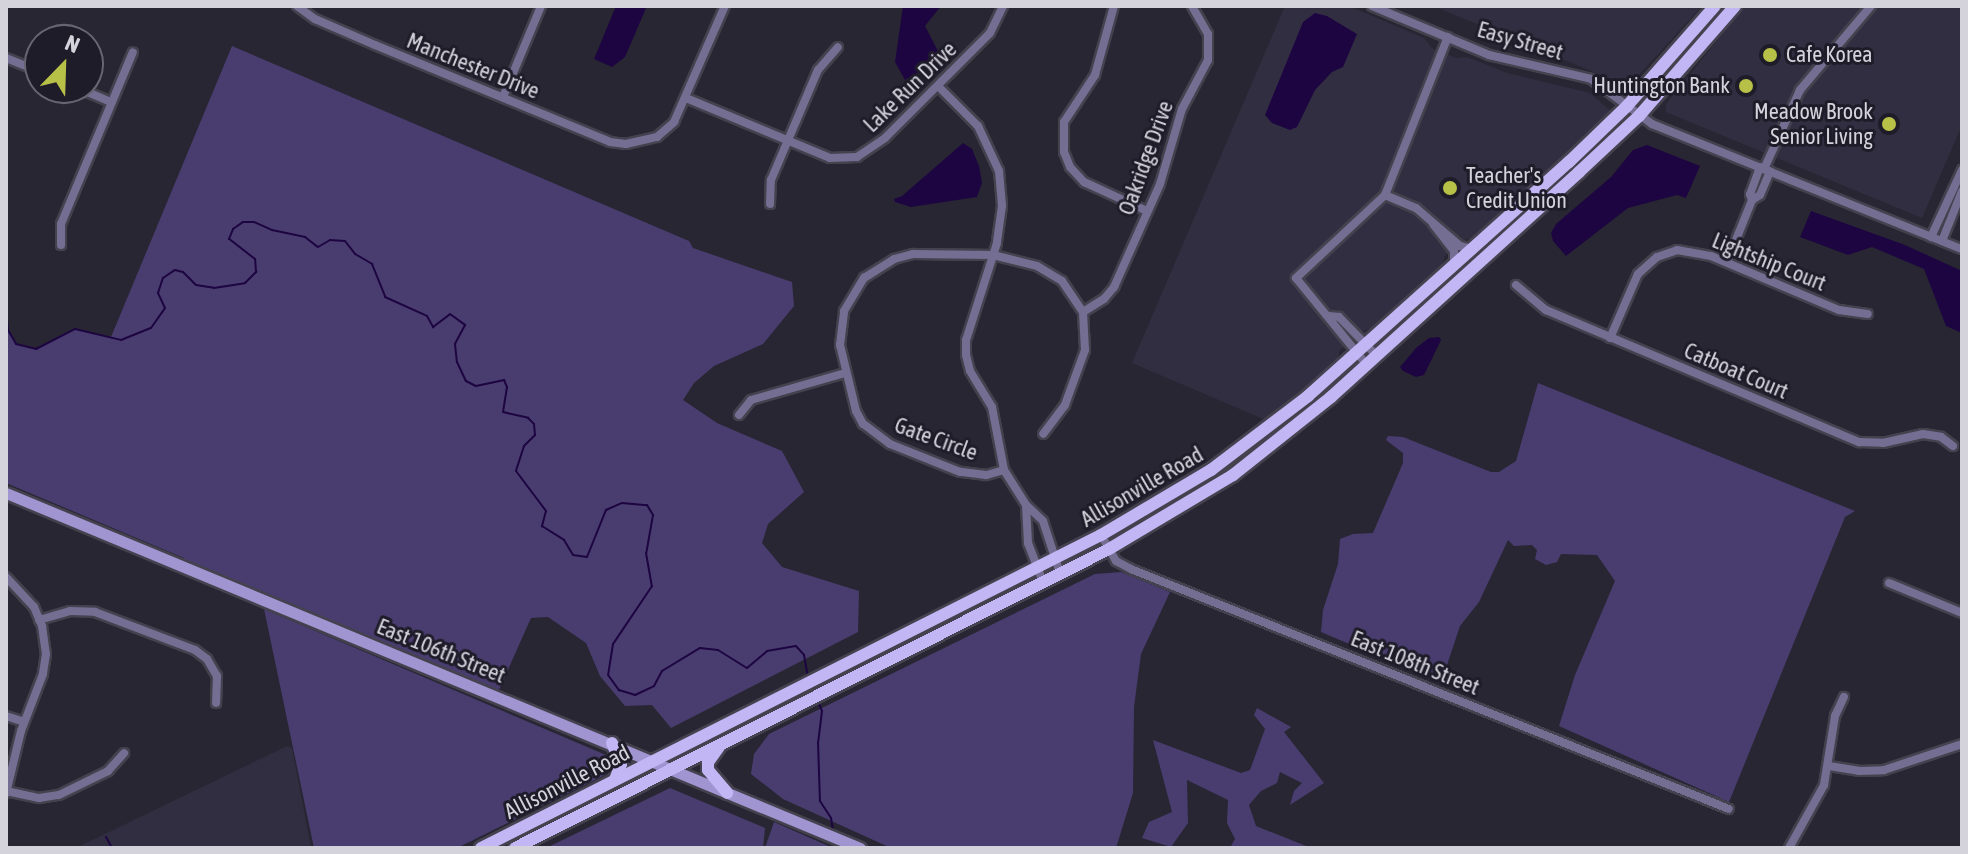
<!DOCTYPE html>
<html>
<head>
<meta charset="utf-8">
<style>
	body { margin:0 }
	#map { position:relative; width:1968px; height:854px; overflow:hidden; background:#282633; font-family:"Asap Condensed",sans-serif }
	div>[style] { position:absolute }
	.built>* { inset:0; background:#322e42 }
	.green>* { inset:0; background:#493d6f }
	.water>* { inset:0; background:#1d0541 }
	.stream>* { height:2px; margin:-1px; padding:0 1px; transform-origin:1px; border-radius:1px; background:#1d0541 }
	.roads { filter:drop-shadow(2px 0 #44424e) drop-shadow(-2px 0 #44424e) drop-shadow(0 2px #44424e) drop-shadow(0 -2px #44424e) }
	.street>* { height:8px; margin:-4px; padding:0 4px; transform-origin:4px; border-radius:4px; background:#756e93 }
	.secondary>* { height:11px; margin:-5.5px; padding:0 5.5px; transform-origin:5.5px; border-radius:5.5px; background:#a195d1 }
	.primary>* { height:12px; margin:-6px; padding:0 6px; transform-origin:6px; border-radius:6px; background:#c2b6f4 }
	.dots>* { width:22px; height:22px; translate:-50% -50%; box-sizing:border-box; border:4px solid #1f1c29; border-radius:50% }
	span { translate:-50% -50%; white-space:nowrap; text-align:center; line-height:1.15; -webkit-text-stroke:6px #1f1c29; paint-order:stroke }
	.street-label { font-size:22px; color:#d4d3dc }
	.poi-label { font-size:22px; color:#d4d3dc }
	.left { translate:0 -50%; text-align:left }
	.right { translate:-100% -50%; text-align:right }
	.frame { position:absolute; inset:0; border:8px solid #d4d3dc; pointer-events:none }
	.north { position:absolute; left:24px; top:24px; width:80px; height:80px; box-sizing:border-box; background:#1f1c29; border:2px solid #676571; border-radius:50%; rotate:23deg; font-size:22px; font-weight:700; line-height:32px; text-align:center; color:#d4d3dc }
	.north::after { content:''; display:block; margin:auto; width:28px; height:36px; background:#b8c147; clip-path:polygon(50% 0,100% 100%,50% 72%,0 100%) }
</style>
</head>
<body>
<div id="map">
	<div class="built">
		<div style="clip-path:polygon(1285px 6px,1349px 6px,1424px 38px,1432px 48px,1456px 58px,1467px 57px,1507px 73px,1590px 93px,1612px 112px,1476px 237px,1464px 240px,1445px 256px,1441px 269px,1374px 328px,1362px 331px,1340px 350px,1337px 361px,1268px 421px,1132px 363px)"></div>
		<div style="clip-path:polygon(1433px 6px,1702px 6px,1626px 89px,1618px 82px)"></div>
		<div style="clip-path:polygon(1745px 6px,1962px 6px,1962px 125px,1922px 218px,1666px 112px,1666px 104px)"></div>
		<div style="clip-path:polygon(287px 746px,292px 748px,311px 848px,76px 848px)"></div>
	</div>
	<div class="green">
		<div style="clip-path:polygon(232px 46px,689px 241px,693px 248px,792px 282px,794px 306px,763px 344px,714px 366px,694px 383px,683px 400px,717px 423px,782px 451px,804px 492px,768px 524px,762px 543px,782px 567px,859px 591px,858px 632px,671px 728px,652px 705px,625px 706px,600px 676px,586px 643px,548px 617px,531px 618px,498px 692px,183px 562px,184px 558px,6px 483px,6px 308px,8px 330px,16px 344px,37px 349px,75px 329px,111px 337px)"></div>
		<div style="clip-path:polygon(1538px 383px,1855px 511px,1845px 517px,1729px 802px,1559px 726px,1575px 675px,1615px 581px,1597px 555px,1561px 554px,1557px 562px,1546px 565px,1535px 559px,1537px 550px,1532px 545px,1514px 546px,1508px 540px,1479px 602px,1460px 626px,1444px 674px,1432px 679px,1321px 632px,1323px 610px,1338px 564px,1340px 539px,1353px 534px,1373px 533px,1403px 463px,1403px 453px,1386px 440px,1388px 436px,1403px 437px,1491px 472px,1499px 472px,1516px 461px)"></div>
		<div style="clip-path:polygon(1121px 572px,1170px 592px,1141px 654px,1134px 707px,1133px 793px,1116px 848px,891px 848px,783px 799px,751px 774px,754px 754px,769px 734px,1095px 574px)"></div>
		<div style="clip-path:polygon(264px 609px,606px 755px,613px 764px,605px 775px,457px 848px,314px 848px)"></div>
		<div style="clip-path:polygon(1257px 708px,1291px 727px,1284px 732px,1324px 783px,1290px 805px,1294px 791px,1302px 783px,1280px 772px,1277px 783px,1261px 791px,1249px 805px,1256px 826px,1311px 848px,1231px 846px,1235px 839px,1227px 823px,1228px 800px,1187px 780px,1188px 823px,1171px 847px,1142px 838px,1149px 822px,1172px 812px,1153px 740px,1241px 773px,1250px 770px,1265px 729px,1254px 715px)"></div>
		<div style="clip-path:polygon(670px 788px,765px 828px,763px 848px,546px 848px)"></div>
		<div style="clip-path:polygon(774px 822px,833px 848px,765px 848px)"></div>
	</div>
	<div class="water">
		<div style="clip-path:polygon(616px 6px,647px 6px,625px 57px,612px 67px,594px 59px)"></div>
		<div style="clip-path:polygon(903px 6px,941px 6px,925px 26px,938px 51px,931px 65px,905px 80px,895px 62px)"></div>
		<div style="clip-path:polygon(1315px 13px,1327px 16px,1357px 34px,1343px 67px,1332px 72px,1315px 90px,1297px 127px,1290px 130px,1272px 123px,1265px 115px,1303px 22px)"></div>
		<div style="clip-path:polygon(963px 143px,972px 149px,979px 166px,982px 183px,977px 197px,911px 207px,895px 202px,894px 199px,902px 196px)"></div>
		<div style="clip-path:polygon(1647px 145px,1700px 166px,1686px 198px,1677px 195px,1628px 208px,1566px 256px,1553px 241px,1551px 233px,1556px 224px,1611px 177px,1633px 150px)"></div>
		<div style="clip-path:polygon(1811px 211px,1905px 245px,1962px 271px,1962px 333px,1946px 326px,1924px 269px,1872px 247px,1848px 255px,1800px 237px)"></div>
		<div style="clip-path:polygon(1439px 337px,1441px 340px,1424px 375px,1416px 377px,1403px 371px,1400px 367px,1416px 348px,1429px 338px)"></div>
	</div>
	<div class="stream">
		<div style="left:6px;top:308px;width:22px;rotate:85deg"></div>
		<div style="left:8px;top:330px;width:16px;rotate:60deg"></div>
		<div style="left:16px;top:344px;width:21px;rotate:14deg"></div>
		<div style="left:36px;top:349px;width:44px;rotate:-27.1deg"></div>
		<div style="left:75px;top:329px;width:47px;rotate:13.4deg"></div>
		<div style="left:121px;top:340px;width:32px;rotate:-22deg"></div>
		<div style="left:151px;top:328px;width:24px;rotate:-55deg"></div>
		<div style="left:165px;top:308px;width:17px;rotate:-115deg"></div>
		<div style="left:158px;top:293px;width:16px;rotate:-72deg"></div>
		<div style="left:163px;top:278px;width:14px;rotate:-34deg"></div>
		<div style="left:175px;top:270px;width:8px;rotate:14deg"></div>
		<div style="left:183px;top:272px;width:18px;rotate:45deg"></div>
		<div style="left:196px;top:285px;width:18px;rotate:9deg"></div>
		<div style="left:214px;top:288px;width:31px;rotate:-9deg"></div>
		<div style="left:245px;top:283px;width:16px;rotate:-45deg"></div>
		<div style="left:256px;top:272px;width:13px;rotate:-94deg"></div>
		<div style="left:255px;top:259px;width:33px;rotate:-142deg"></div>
		<div style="left:229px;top:239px;width:11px;rotate:-68deg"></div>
		<div style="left:233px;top:229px;width:12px;rotate:-35deg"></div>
		<div style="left:243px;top:222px;width:11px"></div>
		<div style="left:254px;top:222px;width:20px;rotate:24deg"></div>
		<div style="left:272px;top:230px;width:34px;rotate:12deg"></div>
		<div style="left:305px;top:237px;width:16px;rotate:38deg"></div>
		<div style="left:318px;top:247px;width:14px;rotate:-30deg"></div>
		<div style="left:330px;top:240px;width:15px;rotate:4deg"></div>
		<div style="left:345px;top:241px;width:16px;rotate:52deg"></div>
		<div style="left:355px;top:254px;width:20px;rotate:30deg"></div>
		<div style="left:372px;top:264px;width:35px;rotate:68deg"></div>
		<div style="left:385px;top:297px;width:46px;rotate:24.3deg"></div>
		<div style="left:427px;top:316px;width:13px;rotate:61deg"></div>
		<div style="left:433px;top:327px;width:21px;rotate:-37deg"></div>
		<div style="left:450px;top:314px;width:19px;rotate:36deg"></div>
		<div style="left:465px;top:325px;width:21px;rotate:118deg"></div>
		<div style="left:455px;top:344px;width:18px;rotate:84deg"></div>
		<div style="left:457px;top:362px;width:21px;rotate:65deg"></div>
		<div style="left:466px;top:381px;width:11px;rotate:27deg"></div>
		<div style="left:476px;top:386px;width:29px;rotate:-12deg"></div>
		<div style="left:504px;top:380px;width:8px;rotate:67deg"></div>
		<div style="left:507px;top:387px;width:25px;rotate:99deg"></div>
		<div style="left:503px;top:412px;width:26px;rotate:13deg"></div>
		<div style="left:528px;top:418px;width:8px;rotate:45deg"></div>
		<div style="left:534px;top:424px;width:11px;rotate:85deg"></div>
		<div style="left:535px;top:435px;width:16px;rotate:135deg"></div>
		<div style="left:524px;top:446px;width:26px;rotate:108deg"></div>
		<div style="left:516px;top:471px;width:50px;rotate:53.1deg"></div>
		<div style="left:546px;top:511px;width:16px;rotate:105deg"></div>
		<div style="left:542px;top:526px;width:26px;rotate:32deg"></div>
		<div style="left:564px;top:540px;width:17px;rotate:59deg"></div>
		<div style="left:573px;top:555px;width:14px;rotate:8deg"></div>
		<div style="left:587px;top:557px;width:51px;rotate:-68deg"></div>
		<div style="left:606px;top:510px;width:17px;rotate:-24deg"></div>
		<div style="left:622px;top:503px;width:25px;rotate:5deg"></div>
		<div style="left:647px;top:505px;width:12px;rotate:59deg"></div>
		<div style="left:653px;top:515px;width:39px;rotate:100deg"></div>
		<div style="left:646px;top:553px;width:34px;rotate:80deg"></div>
		<div style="left:652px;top:586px;width:70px;rotate:123.9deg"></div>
		<div style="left:613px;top:644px;width:31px;rotate:99deg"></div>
		<div style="left:608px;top:675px;width:19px;rotate:54deg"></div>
		<div style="left:619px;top:690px;width:17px;rotate:17deg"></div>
		<div style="left:635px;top:695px;width:21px;rotate:-25deg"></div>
		<div style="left:654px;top:686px;width:17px;rotate:-62deg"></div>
		<div style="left:662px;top:671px;width:44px;rotate:-31.2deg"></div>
		<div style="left:700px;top:648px;width:18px;rotate:6deg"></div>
		<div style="left:718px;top:650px;width:34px;rotate:32deg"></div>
		<div style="left:747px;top:668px;width:26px;rotate:-40deg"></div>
		<div style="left:767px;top:651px;width:29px;rotate:-10deg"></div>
		<div style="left:796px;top:646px;width:12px;rotate:48deg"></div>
		<div style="left:804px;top:655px;width:23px;rotate:80deg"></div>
		<div style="left:818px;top:702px;width:10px;rotate:66deg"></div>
		<div style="left:822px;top:711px;width:31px;rotate:97deg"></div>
		<div style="left:818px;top:742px;width:59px;rotate:88.1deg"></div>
		<div style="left:820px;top:801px;width:20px;rotate:57deg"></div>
		<div style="left:831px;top:818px;width:13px;rotate:81deg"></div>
		<div style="left:106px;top:837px;width:13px;rotate:61deg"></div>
	</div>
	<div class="roads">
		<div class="street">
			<div style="left:297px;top:6px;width:22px;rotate:36deg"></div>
			<div style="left:315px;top:19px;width:65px;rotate:23.4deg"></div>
			<div style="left:375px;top:45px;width:254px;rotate:22.4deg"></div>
			<div style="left:610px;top:142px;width:16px;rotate:7deg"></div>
			<div style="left:626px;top:144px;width:32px;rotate:-13deg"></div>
			<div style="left:657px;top:137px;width:23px;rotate:-41deg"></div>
			<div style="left:674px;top:122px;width:127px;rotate:-66.3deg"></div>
			<div style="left:1114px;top:6px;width:72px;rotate:105.4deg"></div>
			<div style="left:1095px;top:75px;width:56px;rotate:123.4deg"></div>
			<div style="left:1064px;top:122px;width:30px;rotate:90deg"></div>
			<div style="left:1064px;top:152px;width:16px;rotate:68deg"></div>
			<div style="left:1070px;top:167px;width:21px;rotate:47deg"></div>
			<div style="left:1084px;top:182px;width:69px;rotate:24.7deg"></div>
			<div style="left:1372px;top:6px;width:127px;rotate:22.7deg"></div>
			<div style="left:1489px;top:55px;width:105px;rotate:13.2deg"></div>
			<div style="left:1591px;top:79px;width:76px;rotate:36.4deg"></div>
			<div style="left:1652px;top:124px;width:334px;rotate:22deg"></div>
			<div style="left:6px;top:58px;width:37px;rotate:22deg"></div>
			<div style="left:938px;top:86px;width:57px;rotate:45deg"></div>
			<div style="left:978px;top:126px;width:50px;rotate:65deg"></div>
			<div style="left:999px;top:171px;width:35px;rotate:85deg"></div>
			<div style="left:1002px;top:206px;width:37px;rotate:98deg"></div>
			<div style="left:997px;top:243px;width:102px;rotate:107.7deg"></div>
			<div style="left:966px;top:340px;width:15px;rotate:90deg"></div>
			<div style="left:966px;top:355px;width:16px;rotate:76deg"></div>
			<div style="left:970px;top:371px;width:42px;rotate:58.6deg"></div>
			<div style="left:992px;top:407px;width:64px;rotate:79.2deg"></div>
			<div style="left:1004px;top:470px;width:41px;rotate:57.8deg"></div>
			<div style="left:1026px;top:505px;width:23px;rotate:43deg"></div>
			<div style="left:1043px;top:521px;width:55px;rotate:71.9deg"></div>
			<div style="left:78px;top:88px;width:36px;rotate:23deg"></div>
			<div style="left:503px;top:97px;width:99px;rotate:-67.3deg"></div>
			<div style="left:686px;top:98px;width:156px;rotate:22.6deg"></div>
			<div style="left:830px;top:158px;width:27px;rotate:-2deg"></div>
			<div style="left:857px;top:157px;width:34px;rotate:-34deg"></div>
			<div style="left:885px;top:138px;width:148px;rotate:-45deg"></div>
			<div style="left:990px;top:33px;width:30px;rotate:-64deg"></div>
			<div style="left:1760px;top:167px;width:29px;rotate:110deg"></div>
			<div style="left:1750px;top:194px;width:6px;rotate:72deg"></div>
			<div style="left:1752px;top:200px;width:9px;rotate:-32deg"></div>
			<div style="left:1760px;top:195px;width:26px;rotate:-67deg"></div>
			<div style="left:1764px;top:169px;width:87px;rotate:-65.5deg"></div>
			<div style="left:1800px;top:90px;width:110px;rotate:-49.8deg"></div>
			<div style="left:1385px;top:195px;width:34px;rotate:23deg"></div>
			<div style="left:1416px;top:208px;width:58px;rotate:40.8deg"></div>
			<div style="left:1460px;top:246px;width:12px;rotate:14deg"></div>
			<div style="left:770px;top:204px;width:24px;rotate:-88deg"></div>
			<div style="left:771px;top:180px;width:120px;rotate:-66.9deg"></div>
			<div style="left:818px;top:70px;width:30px;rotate:-49deg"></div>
			<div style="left:1433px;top:224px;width:34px;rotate:52deg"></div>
			<div style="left:1454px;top:251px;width:13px;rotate:90deg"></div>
			<div style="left:1931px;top:237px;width:74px;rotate:-65.2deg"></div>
			<div style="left:1942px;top:241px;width:54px;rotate:-68.2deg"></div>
			<div style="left:61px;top:245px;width:21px;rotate:-90deg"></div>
			<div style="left:61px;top:224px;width:186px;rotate:-67.3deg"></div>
			<div style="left:1727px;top:262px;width:67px;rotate:-68deg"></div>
			<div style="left:1516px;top:285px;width:39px;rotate:40deg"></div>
			<div style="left:1546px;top:310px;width:340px;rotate:22.9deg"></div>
			<div style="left:1859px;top:442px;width:24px;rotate:2deg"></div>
			<div style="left:1883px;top:443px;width:41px;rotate:-12.7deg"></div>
			<div style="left:1923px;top:434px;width:18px;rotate:9deg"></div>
			<div style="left:1941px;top:437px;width:15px;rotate:37deg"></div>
			<div style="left:1083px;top:312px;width:25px;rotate:-32deg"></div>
			<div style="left:1104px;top:299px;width:16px;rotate:-50deg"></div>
			<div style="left:1114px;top:287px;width:113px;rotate:-65.9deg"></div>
			<div style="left:1160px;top:184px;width:78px;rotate:-73.7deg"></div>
			<div style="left:1182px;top:109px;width:55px;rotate:-62deg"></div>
			<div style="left:1208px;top:60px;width:26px;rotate:-90deg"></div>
			<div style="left:1208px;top:34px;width:32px;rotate:-120deg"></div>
			<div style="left:1329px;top:316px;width:10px;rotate:6deg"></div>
			<div style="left:1339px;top:317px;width:54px;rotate:45.7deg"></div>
			<div style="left:1610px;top:338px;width:70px;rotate:-66.4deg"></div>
			<div style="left:1638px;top:274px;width:25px;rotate:-42deg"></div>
			<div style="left:1657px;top:257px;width:21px;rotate:-19deg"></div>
			<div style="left:1677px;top:250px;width:35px;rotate:10deg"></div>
			<div style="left:1711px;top:256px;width:139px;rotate:22.9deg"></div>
			<div style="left:1839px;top:310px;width:29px;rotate:8deg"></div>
			<div style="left:1367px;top:365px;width:112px;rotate:-129.2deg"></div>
			<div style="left:1296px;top:278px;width:122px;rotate:-43deg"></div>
			<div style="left:1385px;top:195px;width:170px;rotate:-68.3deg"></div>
			<div style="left:739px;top:415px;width:19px;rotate:-51deg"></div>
			<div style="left:751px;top:400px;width:98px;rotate:-16deg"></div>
			<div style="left:1004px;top:470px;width:19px;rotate:164deg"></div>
			<div style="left:986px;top:475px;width:26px;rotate:-173deg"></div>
			<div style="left:960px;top:472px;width:75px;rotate:-158.2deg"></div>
			<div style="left:890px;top:444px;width:34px;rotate:-143deg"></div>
			<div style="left:863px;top:424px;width:15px;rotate:-118deg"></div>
			<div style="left:856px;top:411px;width:68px;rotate:-103.6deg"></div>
			<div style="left:840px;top:345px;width:34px;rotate:-83deg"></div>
			<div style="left:844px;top:311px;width:39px;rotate:-59deg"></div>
			<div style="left:864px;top:278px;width:36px;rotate:-32deg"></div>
			<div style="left:894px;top:259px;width:20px;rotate:-15deg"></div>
			<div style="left:913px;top:254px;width:80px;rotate:0.7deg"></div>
			<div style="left:993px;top:255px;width:45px;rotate:14deg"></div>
			<div style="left:1037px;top:266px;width:29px;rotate:31deg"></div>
			<div style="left:1062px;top:281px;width:37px;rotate:56deg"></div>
			<div style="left:1083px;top:312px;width:38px;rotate:87deg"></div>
			<div style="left:1085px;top:350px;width:59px;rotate:110deg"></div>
			<div style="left:1065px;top:405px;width:36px;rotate:127deg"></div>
			<div style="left:1026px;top:505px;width:38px;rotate:87deg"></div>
			<div style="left:1028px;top:543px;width:42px;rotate:69deg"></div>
			<div style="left:1101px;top:535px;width:30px;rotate:60deg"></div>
			<div style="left:1116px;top:561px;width:17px;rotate:28deg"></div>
			<div style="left:1131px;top:569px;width:644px;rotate:21.87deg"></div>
			<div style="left:6px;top:577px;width:41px;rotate:47deg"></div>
			<div style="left:34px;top:607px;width:21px;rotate:67deg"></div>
			<div style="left:42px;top:626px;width:28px;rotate:82deg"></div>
			<div style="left:46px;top:654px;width:20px;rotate:99deg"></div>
			<div style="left:43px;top:674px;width:61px;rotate:111.1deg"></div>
			<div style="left:21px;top:731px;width:64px;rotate:103.6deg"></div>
			<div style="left:1889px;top:583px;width:79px;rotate:22.3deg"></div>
			<div style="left:39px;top:620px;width:32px;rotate:-16deg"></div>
			<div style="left:70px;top:611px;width:25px;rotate:2deg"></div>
			<div style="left:95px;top:612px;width:107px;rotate:20.8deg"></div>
			<div style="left:195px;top:650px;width:15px;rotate:37deg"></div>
			<div style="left:207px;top:659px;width:20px;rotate:60deg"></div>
			<div style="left:217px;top:676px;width:27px;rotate:92deg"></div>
			<div style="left:6px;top:716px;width:19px;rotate:18deg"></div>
			<div style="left:1829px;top:766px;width:30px;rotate:9deg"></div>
			<div style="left:1859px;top:771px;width:25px;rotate:-2deg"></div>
			<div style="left:1884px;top:770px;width:82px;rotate:-18.4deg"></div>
			<div style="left:6px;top:791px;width:34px;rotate:12deg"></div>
			<div style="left:39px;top:798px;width:20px;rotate:-9deg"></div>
			<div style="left:59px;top:795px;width:55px;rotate:-26.1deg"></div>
			<div style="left:108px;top:771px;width:24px;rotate:-48deg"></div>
			<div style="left:1789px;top:848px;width:72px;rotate:-60.9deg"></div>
			<div style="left:1824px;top:785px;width:70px;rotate:-80.9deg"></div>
			<div style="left:1835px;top:716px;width:21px;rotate:-65deg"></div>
		</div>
		<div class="secondary">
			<div style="left:6px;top:493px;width:925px;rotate:22.57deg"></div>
		</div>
		<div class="primary">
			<div style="left:612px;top:743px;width:23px;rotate:67deg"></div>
			<div style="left:621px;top:764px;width:17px;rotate:111deg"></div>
			<div style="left:719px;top:747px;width:19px;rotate:126deg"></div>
			<div style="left:708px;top:762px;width:8px;rotate:90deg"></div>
			<div style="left:708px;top:770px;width:30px;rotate:50deg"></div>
			<div style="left:481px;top:848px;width:695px;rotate:-26.79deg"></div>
			<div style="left:1101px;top:535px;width:128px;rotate:-30.6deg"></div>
			<div style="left:1211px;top:470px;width:122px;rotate:-37.3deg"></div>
			<div style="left:1308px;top:396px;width:351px;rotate:-41.9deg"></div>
			<div style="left:1569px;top:162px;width:81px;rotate:-44deg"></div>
			<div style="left:1627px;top:106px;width:133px;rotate:-48.7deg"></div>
			<div style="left:515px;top:848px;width:665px;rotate:-26.72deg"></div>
			<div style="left:1109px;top:549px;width:144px;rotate:-30.8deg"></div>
			<div style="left:1233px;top:475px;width:125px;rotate:-38.5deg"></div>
			<div style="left:1331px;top:397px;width:335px;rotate:-42.2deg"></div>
			<div style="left:1579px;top:172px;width:82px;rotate:-43deg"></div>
			<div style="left:1639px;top:116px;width:146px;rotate:-48.9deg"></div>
		</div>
	</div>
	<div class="dots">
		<div style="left:1770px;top:55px;background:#b8c147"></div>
		<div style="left:1746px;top:86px;background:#b8c147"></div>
		<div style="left:1889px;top:124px;background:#b8c147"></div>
		<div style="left:1450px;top:188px;background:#b8c147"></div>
	</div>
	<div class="street-label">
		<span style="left:1520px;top:41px;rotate:16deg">Easy Street</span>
		<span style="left:473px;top:66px;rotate:22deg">Manchester Drive</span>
		<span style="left:910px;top:87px;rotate:-44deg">Lake Run Drive</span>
		<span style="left:1146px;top:158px;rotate:-70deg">Oakridge Drive</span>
		<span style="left:1769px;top:262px;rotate:22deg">Lightship Court</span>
		<span style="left:1736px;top:371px;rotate:23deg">Catboat Court</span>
		<span style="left:936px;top:439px;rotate:20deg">Gate Circle</span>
		<span style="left:1142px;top:487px;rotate:-30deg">Allisonville Road</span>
		<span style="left:441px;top:651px;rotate:22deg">East 106th Street</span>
		<span style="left:1415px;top:663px;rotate:22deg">East 108th Street</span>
		<span style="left:567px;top:782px;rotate:-27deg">Allisonville Road</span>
	</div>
	<div class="poi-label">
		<span class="left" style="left:1786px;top:55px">Cafe Korea</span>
		<span class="right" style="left:1730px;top:86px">Huntington Bank</span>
		<span class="right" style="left:1873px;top:124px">Meadow Brook<br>Senior Living</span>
		<span class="left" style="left:1466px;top:188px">Teacher's<br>Credit Union</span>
	</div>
	<div class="frame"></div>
	<div class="north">N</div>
</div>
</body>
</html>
